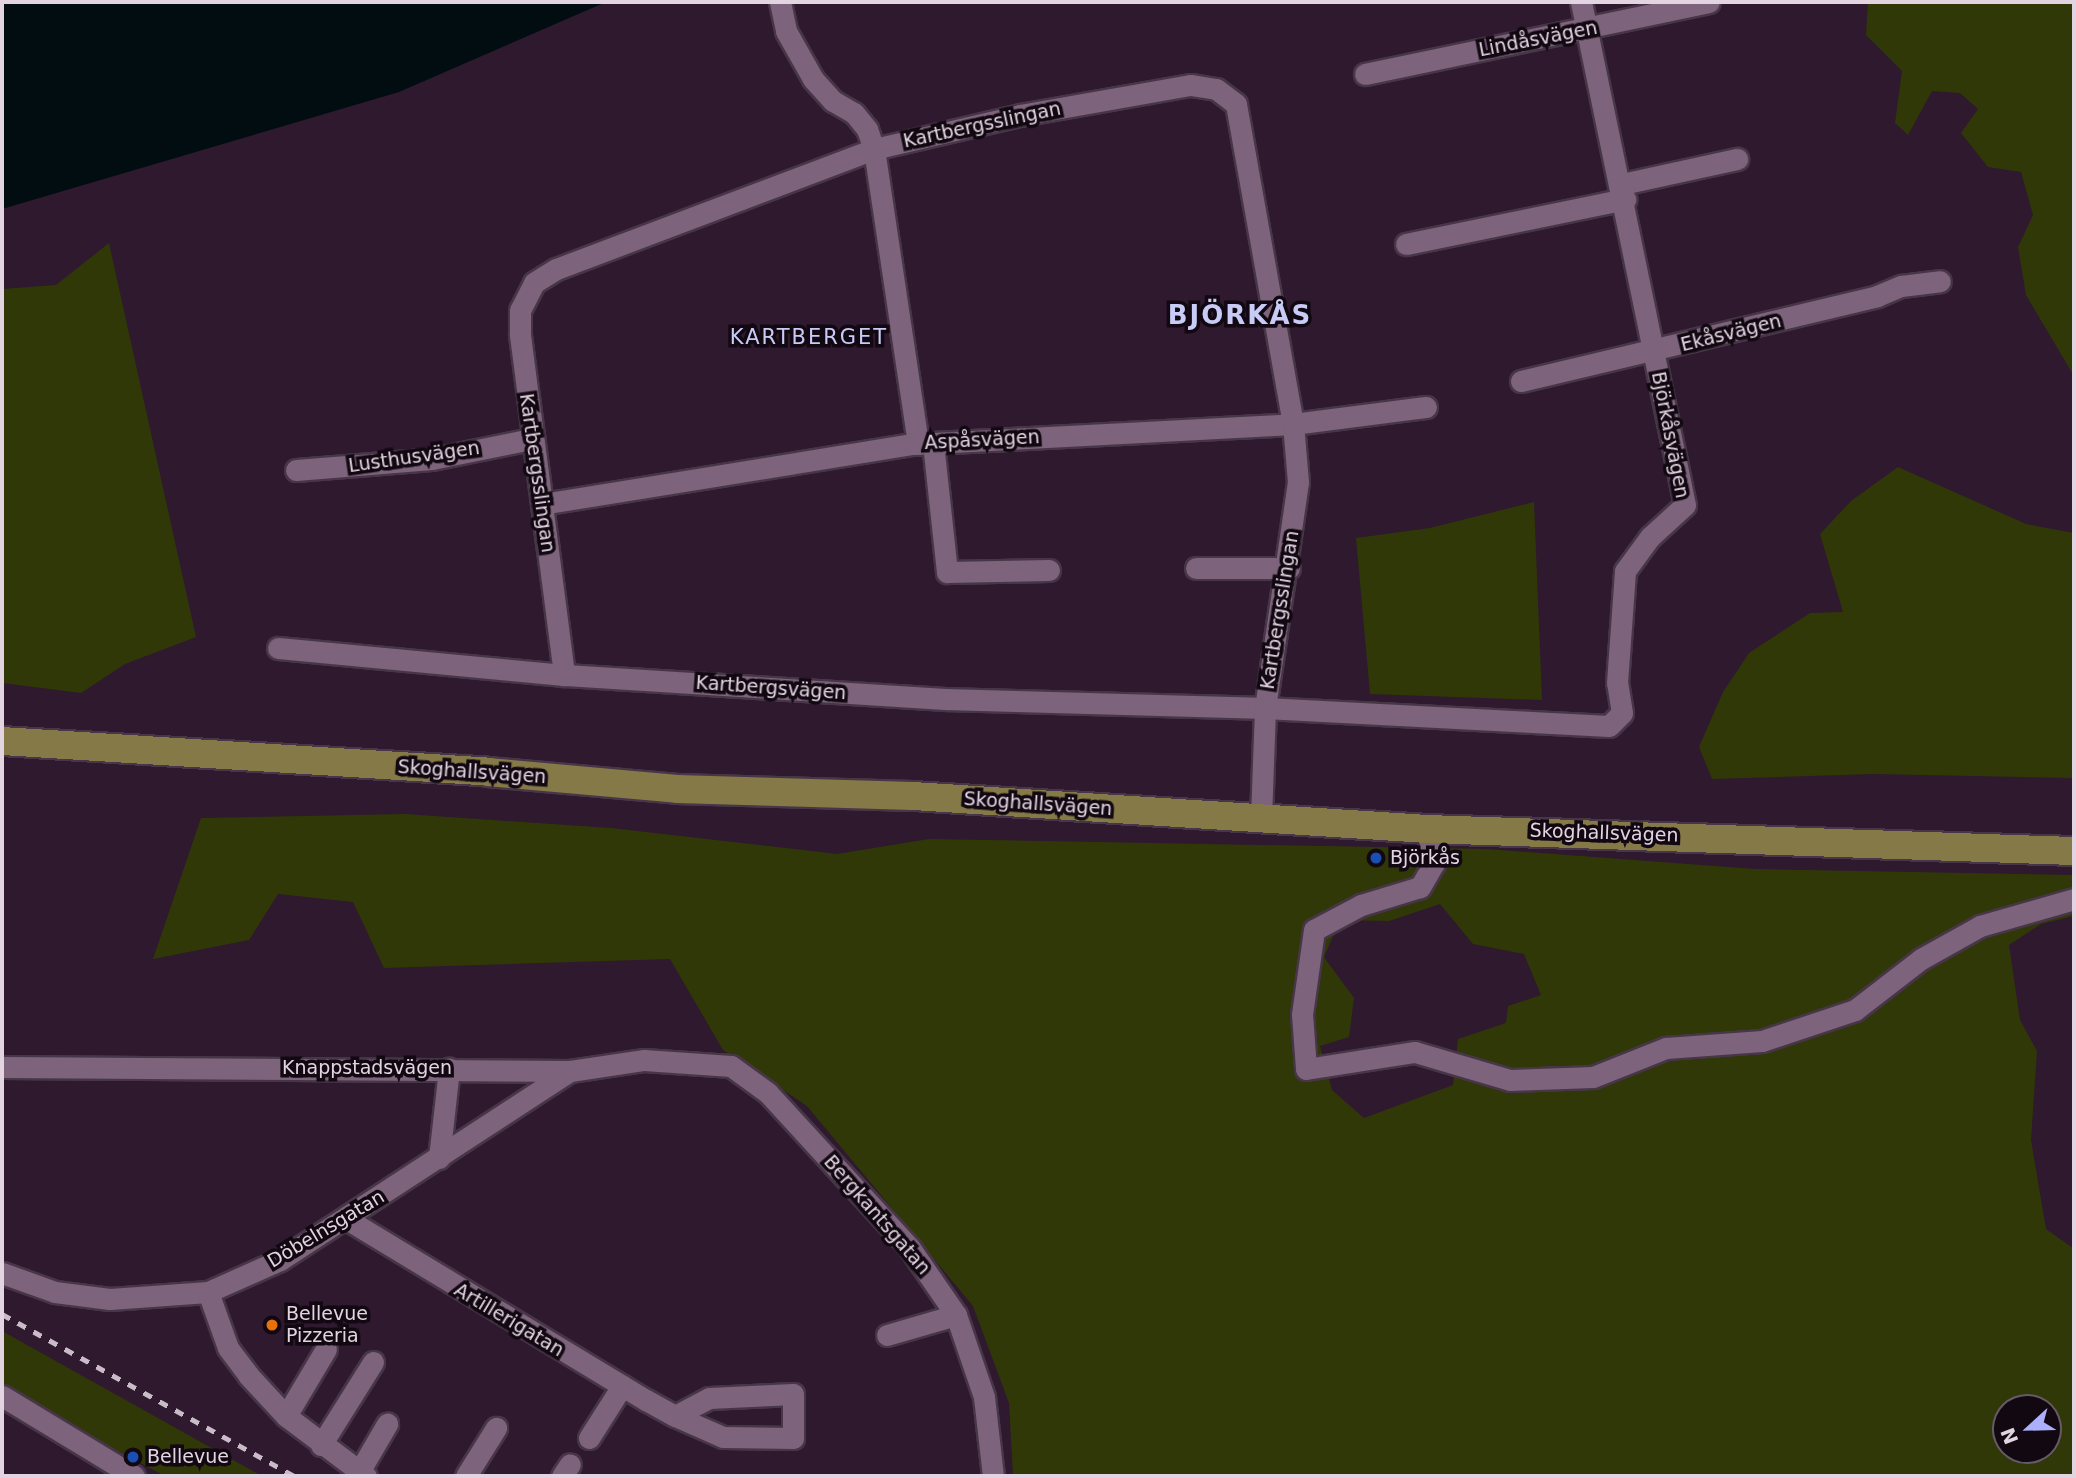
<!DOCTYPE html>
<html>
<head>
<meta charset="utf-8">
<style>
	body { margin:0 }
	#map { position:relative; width:2076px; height:1478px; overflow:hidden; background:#2e192e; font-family:"DejaVu Sans",sans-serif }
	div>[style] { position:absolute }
	.green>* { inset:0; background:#303808 }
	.water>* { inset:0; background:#020d12 }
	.roads { filter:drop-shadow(2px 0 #473647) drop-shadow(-2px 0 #473647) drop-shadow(0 2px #473647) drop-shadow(0 -2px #473647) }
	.minor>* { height:21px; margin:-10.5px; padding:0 10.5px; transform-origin:10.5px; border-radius:10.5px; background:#7d637b }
	.major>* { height:28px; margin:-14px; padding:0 14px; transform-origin:14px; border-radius:14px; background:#857947 }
	.rail>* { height:5px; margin-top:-2.5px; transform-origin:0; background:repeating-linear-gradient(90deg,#cabbc9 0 9px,transparent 0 18px) }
	.dots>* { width:19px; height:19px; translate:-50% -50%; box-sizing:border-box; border:4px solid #110811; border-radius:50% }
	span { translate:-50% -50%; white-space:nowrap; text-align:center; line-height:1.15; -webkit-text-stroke:7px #110811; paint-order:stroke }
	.street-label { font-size:19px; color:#e3d4e2 }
	.poi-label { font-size:19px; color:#e3d4e2 }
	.left { translate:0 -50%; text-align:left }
	.neighbourhood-label { font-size:21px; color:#c8cbf6; letter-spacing:2px }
	.district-label { font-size:26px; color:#c8cbf6; font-weight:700; letter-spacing:2px }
	.frame { position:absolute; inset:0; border:4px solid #e3d4e2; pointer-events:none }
	.north { position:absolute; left:1992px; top:1394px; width:70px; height:70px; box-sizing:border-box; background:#110811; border:2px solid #655a65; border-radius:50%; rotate:248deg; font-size:19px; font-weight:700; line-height:28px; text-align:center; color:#e3d4e2 }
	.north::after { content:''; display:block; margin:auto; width:24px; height:32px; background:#acaffb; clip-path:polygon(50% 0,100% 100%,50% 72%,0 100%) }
</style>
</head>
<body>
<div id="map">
	<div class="green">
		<div style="clip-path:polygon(1868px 2px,2074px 2px,2074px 376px,2026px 295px,2018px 247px,2033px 215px,2021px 172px,1988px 167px,1961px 133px,1978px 109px,1960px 93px,1932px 91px,1908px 135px,1895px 123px,1902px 71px,1866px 35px)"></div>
		<div style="clip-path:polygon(109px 243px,196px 637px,125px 664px,81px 693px,2px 683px,2px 289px,56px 285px)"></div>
		<div style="clip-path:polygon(1898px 467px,2026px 524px,2074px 533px,2074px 778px,1874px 774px,1712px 779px,1699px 747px,1723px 692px,1749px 653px,1810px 613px,1843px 612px,1820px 534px,1851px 501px)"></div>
		<div style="clip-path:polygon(1534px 502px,1542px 700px,1370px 694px,1356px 538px,1430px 528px)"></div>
		<div style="clip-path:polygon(evenodd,405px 814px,611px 828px,837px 854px,929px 839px,1487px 849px,1755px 869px,2074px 875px,2074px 916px,2041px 924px,2009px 945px,2020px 1020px,2037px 1051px,2031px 1140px,2046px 1229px,2074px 1249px,2074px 1476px,1013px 1476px,1009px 1403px,973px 1306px,807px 1106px,723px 1050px,670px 959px,384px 968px,353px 902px,278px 894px,249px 940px,153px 959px,201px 818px,405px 814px,1440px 904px,1473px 944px,1524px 954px,1541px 995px,1508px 1006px,1506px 1023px,1458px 1039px,1453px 1085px,1364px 1118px,1332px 1090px,1320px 1046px,1349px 1037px,1354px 998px,1324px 957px,1340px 920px,1389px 921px,1440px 904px,405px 814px,2006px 1408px,2048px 1408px,2048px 1450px,2006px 1450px,2006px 1408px)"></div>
		<div style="clip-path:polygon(2px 1331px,262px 1476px,165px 1476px,72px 1427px,2px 1384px)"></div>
	</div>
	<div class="water">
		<div style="clip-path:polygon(2px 2px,606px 2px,399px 92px,2px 209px)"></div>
	</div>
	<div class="roads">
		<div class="minor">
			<div style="left:780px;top:2px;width:30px;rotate:78deg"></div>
			<div style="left:786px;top:31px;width:55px;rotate:60.6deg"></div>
			<div style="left:813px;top:79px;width:30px;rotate:48deg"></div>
			<div style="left:833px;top:101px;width:24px;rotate:30deg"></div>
			<div style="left:854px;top:113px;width:21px;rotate:51deg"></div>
			<div style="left:867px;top:129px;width:21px;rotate:71deg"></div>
			<div style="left:874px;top:149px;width:298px;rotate:81.5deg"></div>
			<div style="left:1365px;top:74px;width:351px;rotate:-11.8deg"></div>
			<div style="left:1622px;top:184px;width:118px;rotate:-12.3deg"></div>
			<div style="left:1406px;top:244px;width:224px;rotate:-11.6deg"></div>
			<div style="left:1521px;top:381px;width:366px;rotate:-13.4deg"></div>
			<div style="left:1877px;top:296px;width:26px;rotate:-23deg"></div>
			<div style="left:1901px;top:286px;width:39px;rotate:-7deg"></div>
			<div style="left:933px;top:443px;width:130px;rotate:83.8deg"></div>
			<div style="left:947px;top:572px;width:102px;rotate:-1.1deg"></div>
			<div style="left:296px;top:470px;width:136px;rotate:-4.6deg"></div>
			<div style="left:432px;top:459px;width:101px;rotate:-11.4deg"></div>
			<div style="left:542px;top:504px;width:377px;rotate:-9.2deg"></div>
			<div style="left:914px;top:444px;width:380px;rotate:-3deg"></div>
			<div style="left:1293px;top:424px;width:134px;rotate:-7.3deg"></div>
			<div style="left:1196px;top:568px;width:93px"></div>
			<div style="left:278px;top:648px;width:287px;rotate:5.4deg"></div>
			<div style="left:564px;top:675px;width:383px;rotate:3.6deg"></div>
			<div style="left:946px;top:699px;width:319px;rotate:1.6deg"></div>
			<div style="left:1265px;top:708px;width:228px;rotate:-81.7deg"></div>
			<div style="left:1298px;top:482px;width:58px;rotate:-94.9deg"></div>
			<div style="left:1293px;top:424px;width:325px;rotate:-100.1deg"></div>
			<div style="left:1236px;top:104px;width:25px;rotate:-143deg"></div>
			<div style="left:1216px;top:89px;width:26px;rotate:-171deg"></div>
			<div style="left:1190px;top:85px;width:173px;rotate:170deg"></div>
			<div style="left:1020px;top:115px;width:150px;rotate:166.9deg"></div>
			<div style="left:874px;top:149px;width:340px;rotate:159.3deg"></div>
			<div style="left:556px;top:269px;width:26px;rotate:148deg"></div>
			<div style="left:534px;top:283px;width:30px;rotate:117deg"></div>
			<div style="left:520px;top:310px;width:25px;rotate:90deg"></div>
			<div style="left:520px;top:335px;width:343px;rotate:82.6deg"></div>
			<div style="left:1261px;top:818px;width:110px;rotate:-87.9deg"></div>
			<div style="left:1265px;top:708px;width:344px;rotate:3deg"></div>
			<div style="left:1609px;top:726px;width:18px;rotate:-45deg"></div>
			<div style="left:1622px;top:713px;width:30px;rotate:-99deg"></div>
			<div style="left:1617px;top:683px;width:112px;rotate:-85.9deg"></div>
			<div style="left:1625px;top:571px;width:42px;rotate:-53.7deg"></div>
			<div style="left:1650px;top:537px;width:47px;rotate:-42.4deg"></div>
			<div style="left:1685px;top:505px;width:514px;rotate:-101.68deg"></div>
			<div style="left:1427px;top:829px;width:35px;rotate:78deg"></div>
			<div style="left:1434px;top:863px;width:28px;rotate:120deg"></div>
			<div style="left:1420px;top:887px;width:62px;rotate:163deg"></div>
			<div style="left:1361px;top:905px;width:53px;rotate:152deg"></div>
			<div style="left:1314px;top:930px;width:85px;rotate:98.1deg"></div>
			<div style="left:1302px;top:1014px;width:55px;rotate:85.8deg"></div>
			<div style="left:1306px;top:1069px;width:110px;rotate:-8.9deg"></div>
			<div style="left:1415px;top:1052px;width:99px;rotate:16.4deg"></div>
			<div style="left:1510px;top:1080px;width:83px;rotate:-2.1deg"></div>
			<div style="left:1593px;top:1077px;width:79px;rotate:-21.7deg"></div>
			<div style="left:1666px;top:1048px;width:96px;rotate:-4.2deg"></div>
			<div style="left:1762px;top:1041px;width:98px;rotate:-18.4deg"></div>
			<div style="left:1855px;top:1010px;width:83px;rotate:-37.7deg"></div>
			<div style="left:1921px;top:959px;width:68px;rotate:-29.2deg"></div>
			<div style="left:1980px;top:926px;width:98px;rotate:-16deg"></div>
			<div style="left:2px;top:1067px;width:568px;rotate:0.4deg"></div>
			<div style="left:570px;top:1071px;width:75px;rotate:-8.5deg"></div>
			<div style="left:644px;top:1060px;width:87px;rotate:3.9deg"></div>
			<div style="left:731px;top:1066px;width:46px;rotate:36.1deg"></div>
			<div style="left:768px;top:1093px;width:210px;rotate:47.5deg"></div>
			<div style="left:910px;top:1248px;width:81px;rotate:55.5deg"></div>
			<div style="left:956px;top:1315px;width:87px;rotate:71.1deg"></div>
			<div style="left:984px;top:1397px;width:80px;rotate:83.5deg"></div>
			<div style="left:439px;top:1158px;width:90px;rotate:-83.6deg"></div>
			<div style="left:345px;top:1218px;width:352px;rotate:31.2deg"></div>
			<div style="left:646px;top:1400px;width:33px;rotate:29deg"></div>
			<div style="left:675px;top:1416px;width:52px;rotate:23.6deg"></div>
			<div style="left:723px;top:1437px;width:70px;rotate:0.8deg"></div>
			<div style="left:793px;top:1438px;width:44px;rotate:-90deg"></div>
			<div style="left:793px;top:1394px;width:84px;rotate:177.3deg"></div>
			<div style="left:709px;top:1398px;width:38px;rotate:152deg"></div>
			<div style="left:2px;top:1273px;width:56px;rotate:19.7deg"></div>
			<div style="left:55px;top:1292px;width:55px;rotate:7.3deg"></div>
			<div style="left:110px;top:1299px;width:98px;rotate:-4.1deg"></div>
			<div style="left:208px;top:1292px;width:79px;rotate:-24deg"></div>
			<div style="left:280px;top:1260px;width:346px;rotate:-33.1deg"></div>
			<div style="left:208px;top:1292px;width:59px;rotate:70.3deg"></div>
			<div style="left:228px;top:1348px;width:34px;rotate:53deg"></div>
			<div style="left:248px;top:1375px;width:56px;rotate:47.2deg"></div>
			<div style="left:286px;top:1416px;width:100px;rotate:36.9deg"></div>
			<div style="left:887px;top:1335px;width:72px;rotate:-16.2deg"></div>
			<div style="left:2px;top:1396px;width:154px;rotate:31.2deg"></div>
			<div style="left:286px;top:1416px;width:78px;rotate:-59.2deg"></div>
			<div style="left:589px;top:1438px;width:62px;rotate:-57.6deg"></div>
			<div style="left:321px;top:1445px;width:98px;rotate:-57.9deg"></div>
			<div style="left:359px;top:1472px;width:56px;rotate:-59.7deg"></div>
			<div style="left:466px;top:1476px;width:57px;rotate:-58deg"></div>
			<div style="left:562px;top:1476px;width:14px;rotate:-56deg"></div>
		</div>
		<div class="major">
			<div style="left:2px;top:741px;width:487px;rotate:3.6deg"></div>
			<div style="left:488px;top:772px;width:190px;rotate:5.1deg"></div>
			<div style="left:677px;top:789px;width:236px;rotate:1.7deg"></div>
			<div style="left:913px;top:796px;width:515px;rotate:3.67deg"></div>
			<div style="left:1427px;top:829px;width:647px;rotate:1.95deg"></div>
		</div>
	</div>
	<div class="rail">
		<div style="left:2px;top:1314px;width:334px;rotate:29deg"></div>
	</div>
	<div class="dots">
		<div style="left:1376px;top:858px;background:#1a4fb4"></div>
		<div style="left:272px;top:1325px;background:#e8710a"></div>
		<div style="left:133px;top:1457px;background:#1a4fb4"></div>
	</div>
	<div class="street-label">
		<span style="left:1538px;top:39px;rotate:-11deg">Lindåsvägen</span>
		<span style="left:982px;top:125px;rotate:-12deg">Kartbergsslingan</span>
		<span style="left:1731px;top:333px;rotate:-14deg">Ekåsvägen</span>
		<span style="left:1670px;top:435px;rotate:79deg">Björkåsvägen</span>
		<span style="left:982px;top:440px;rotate:-3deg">Aspåsvägen</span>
		<span style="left:414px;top:457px;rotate:-8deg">Lusthusvägen</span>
		<span style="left:537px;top:473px;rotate:82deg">Kartbergsslingan</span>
		<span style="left:1280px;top:610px;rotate:-81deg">Kartbergsslingan</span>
		<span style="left:771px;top:688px;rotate:4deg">Kartbergsvägen</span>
		<span style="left:472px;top:772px;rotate:4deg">Skoghallsvägen</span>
		<span style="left:1038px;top:804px;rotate:4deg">Skoghallsvägen</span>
		<span style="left:1604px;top:833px;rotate:2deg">Skoghallsvägen</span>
		<span style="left:367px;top:1068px">Knappstadsvägen</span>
		<span style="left:877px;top:1215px;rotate:49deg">Bergkantsgatan</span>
		<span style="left:326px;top:1229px;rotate:-31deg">Döbelnsgatan</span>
		<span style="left:509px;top:1320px;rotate:31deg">Artillerigatan</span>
	</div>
	<div class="poi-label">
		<span class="left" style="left:1390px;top:858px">Björkås</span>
		<span class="left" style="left:286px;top:1325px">Bellevue<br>Pizzeria</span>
		<span class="left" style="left:147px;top:1457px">Bellevue</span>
	</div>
	<div class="neighbourhood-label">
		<span style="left:809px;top:337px">KARTBERGET</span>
	</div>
	<div class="district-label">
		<span style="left:1240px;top:316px">BJÖRKÅS</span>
	</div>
	<div class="frame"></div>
	<div class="north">N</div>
</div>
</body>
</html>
